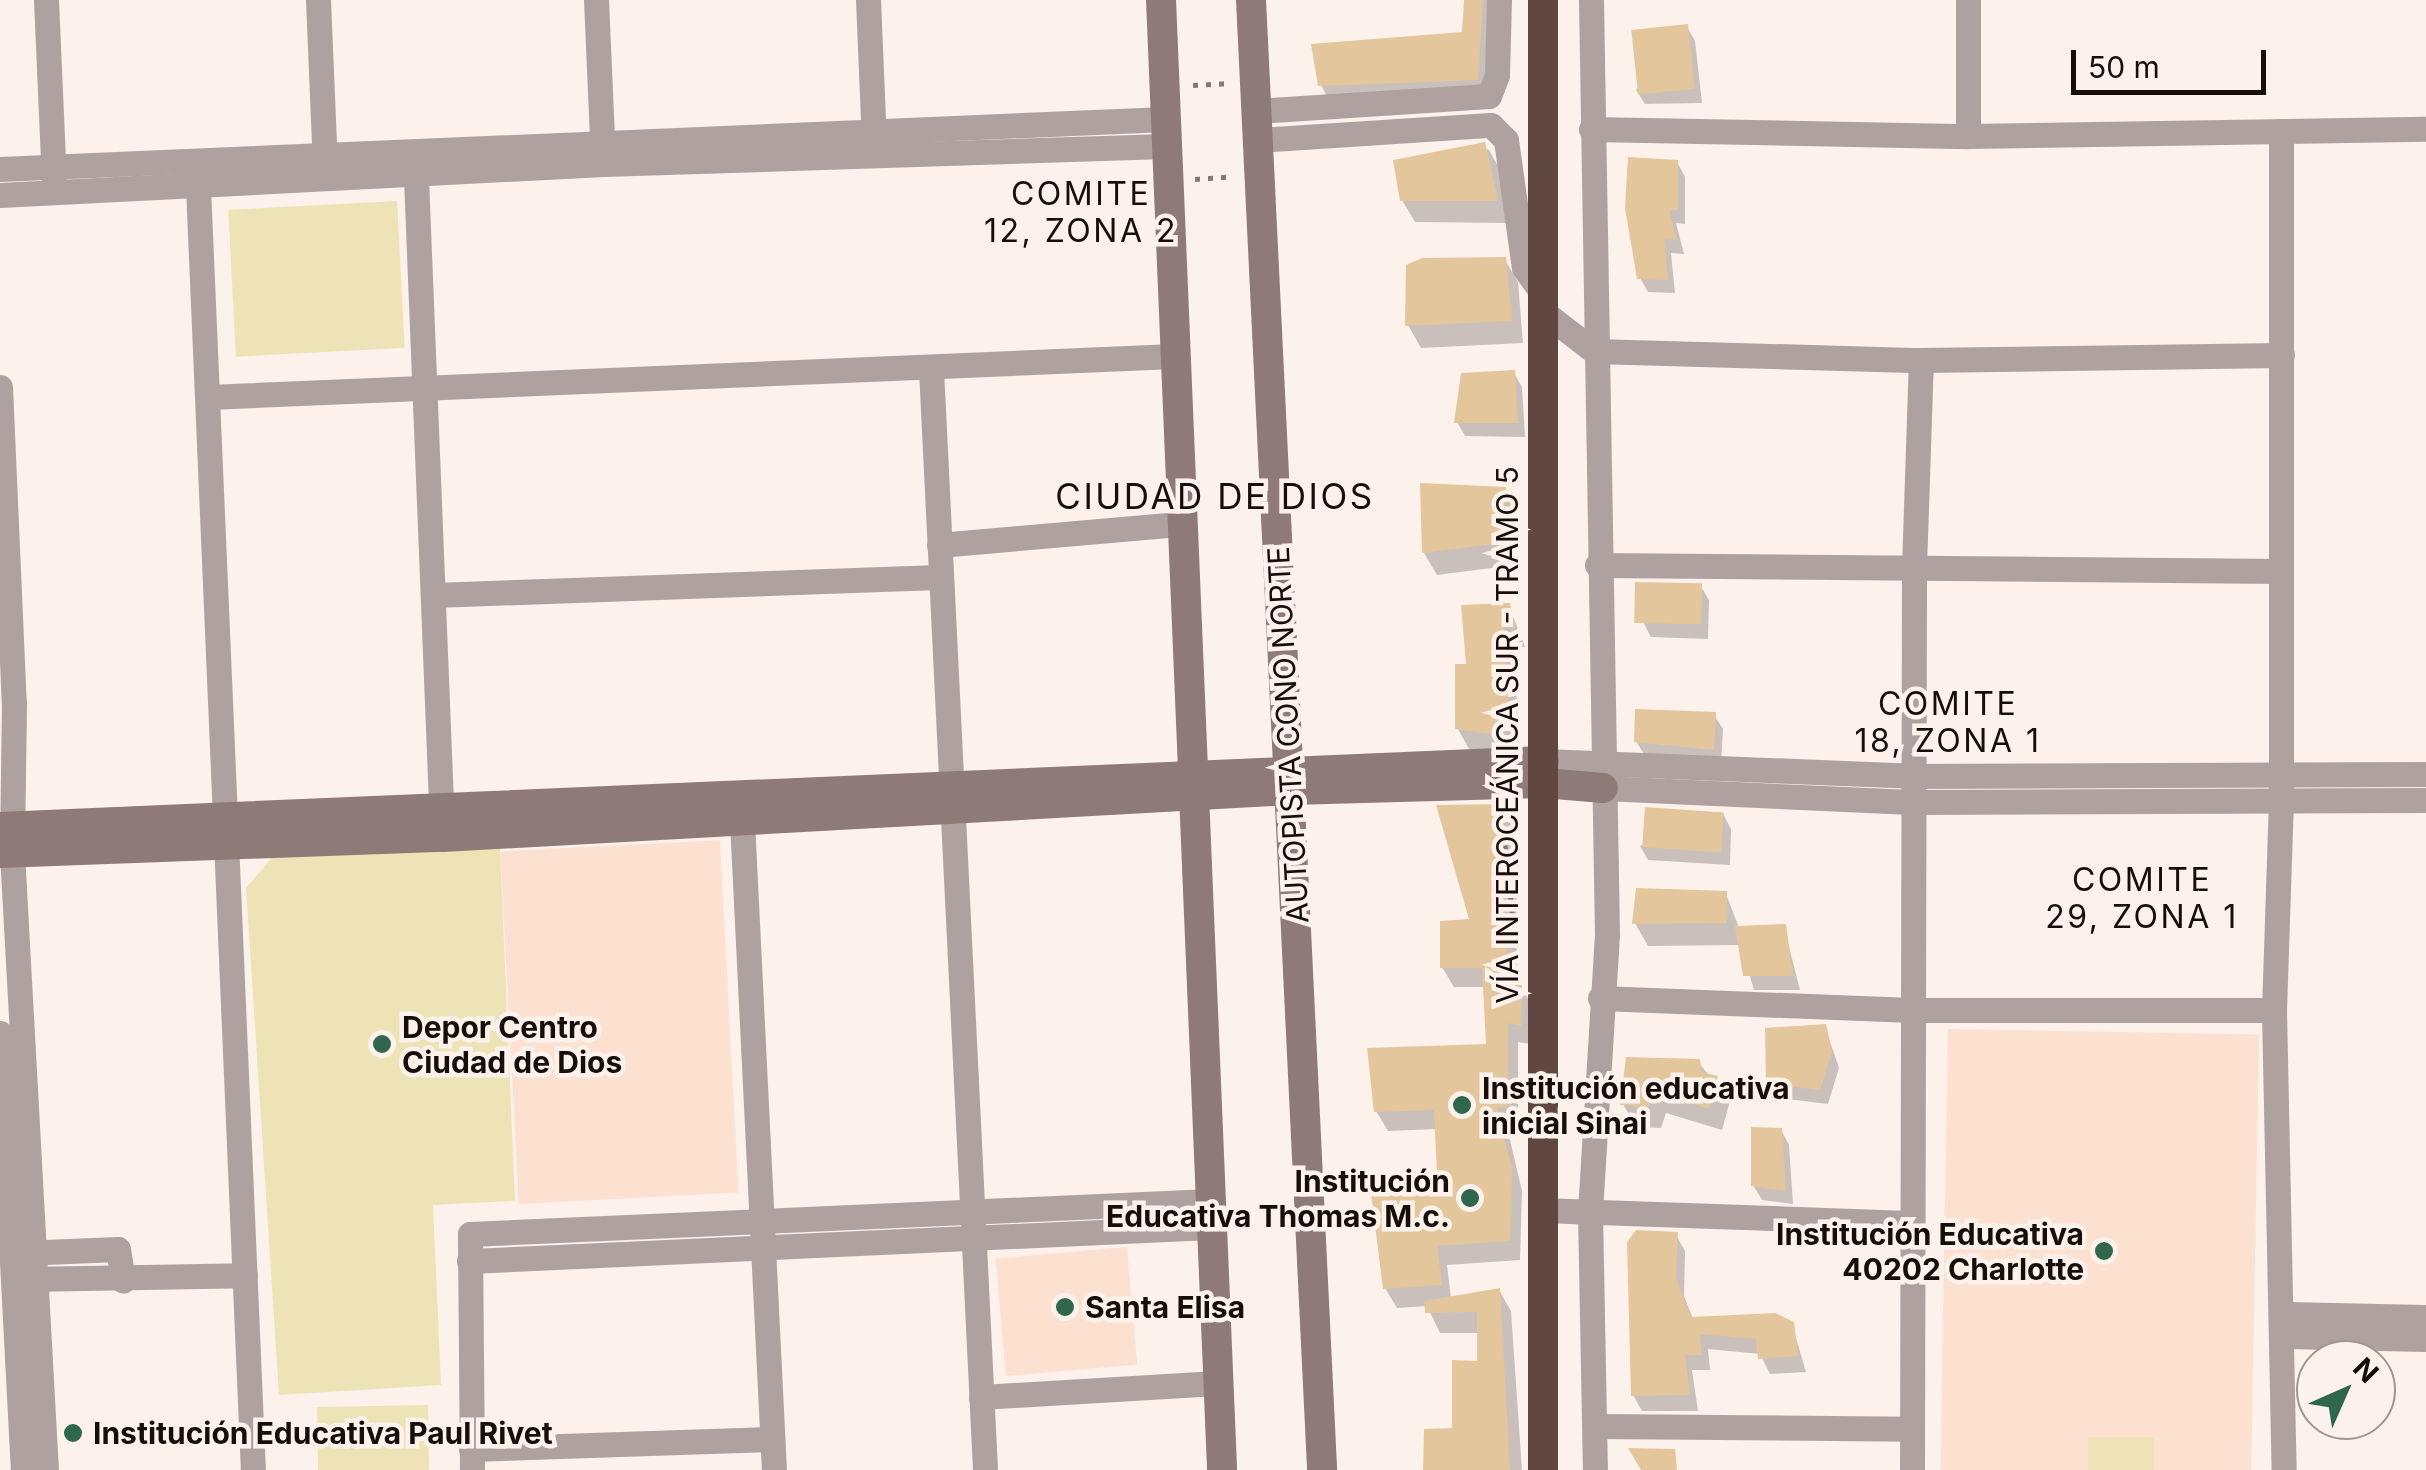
<!DOCTYPE html>
<html>
<head>
<meta charset="utf-8">
<style>
	body { margin:0 }
	#map { position:relative; width:2426px; height:1470px; overflow:hidden; background:#fcf1eb; font-family:Inter,sans-serif }
	div>[style] { position:absolute }
	.built>* { inset:0; background:#fce1d0; transform-origin:0 0 }
	.green>* { inset:0; background:#eee3b6; transform-origin:0 0 }
	.shadow>* { inset:0; background:#0003 }
	.building>* { inset:0; background:#e4c69d; transform-origin:0 0 }
	.path>* { height:5px; margin-top:-2.5px; transform-origin:0; background:repeating-linear-gradient(90deg,#837973 0 5px,transparent 0 13px) }
	.street>* { height:25px; margin:-12.5px; padding:0 12.5px; transform-origin:12.5px; border-radius:12.5px; background:#afa19f }
	.secondary>* { height:30px; margin:-15px; padding:0 15px; transform-origin:15px; border-radius:15px; background:#8e7a76 }
	.highway>* { height:30px; margin:-15px; padding:0 15px; transform-origin:15px; border-radius:15px; background:#614741 }
	.dots>* { width:28px; height:28px; translate:-50% -50%; box-sizing:border-box; border:5px solid #fcf1eb; border-radius:50% }
	span { translate:-50% -50%; white-space:nowrap; text-align:center; line-height:1.15; -webkit-text-stroke:9px #fcf1eb; paint-order:stroke }
	.street-label { font-size:30px; color:#170e09 }
	.poi-label { font-size:30px; color:#170e09; font-weight:700 }
	.left { translate:0 -50%; text-align:left }
	.right { translate:-100% -50%; text-align:right }
	.neighbourhood-label { font-size:32px; color:#170e09; letter-spacing:2.5px }
	.quarter-label { font-size:35px; color:#170e09; letter-spacing:2.5px }
	.north { position:absolute; left:2296px; top:1340px; width:100px; height:100px; box-sizing:border-box; background:#fcf1eb; border:2px solid #a09691; border-radius:50%; rotate:45deg; font-size:28px; font-weight:700; line-height:40px; text-align:center; color:#170e09 }
	.north::after { content:''; display:block; margin:auto; width:35px; height:45px; background:#2f664c; clip-path:polygon(50% 0,100% 100%,50% 72%,0 100%) }
	.scale { position:absolute; left:2071px; top:50px; width:195px; height:45px; box-sizing:border-box; border:5px solid #170e09; border-top:0; padding-left:12px; font-size:30px; line-height:35px; white-space:nowrap; color:#170e09; -webkit-text-stroke:8px #fcf1eb; paint-order:stroke }
</style>
</head>
<body>
<div id="map">
	<div class="built">
		<div style="left:720px;top:840px;width:353px;height:220px;rotate:87deg"></div>
		<div style="left:1948px;top:1029px;width:311px;height:441px;rotate:1deg"></div>
		<div style="left:1127px;top:1247px;width:118px;height:132px;rotate:85deg"></div>
	</div>
	<div class="green">
		<div style="left:397px;top:201px;width:147px;height:169px;rotate:87deg"></div>
		<div style="clip-path:polygon(500px 849px,515px 1201px,433px 1205px,441px 1385px,279px 1395px,246px 888px,275px 854px)"></div>
		<div style="left:428px;top:1405px;width:65px;height:111px;rotate:89deg"></div>
		<div style="left:2088px;top:1437px;width:66px;height:33px"></div>
	</div>
	<div class="shadow">
		<div style="clip-path:polygon(1465px 0,1512px 0,1494px 11px,1487px 98px,1331px 104px,1321px 85px,1464px 34px)"></div>
		<div style="clip-path:polygon(1687px 27px,1695px 41px,1702px 103px,1645px 104px,1636px 90px)"></div>
		<div style="clip-path:polygon(1469px 145px,1489px 150px,1502px 173px,1509px 223px,1415px 222px,1402px 200px)"></div>
		<div style="clip-path:polygon(1677px 162px,1685px 177px,1685px 224px,1676px 223px,1684px 254px,1671px 253px,1675px 293px,1648px 292px,1640px 278px)"></div>
		<div style="clip-path:polygon(1505px 260px,1518px 282px,1523px 343px,1421px 348px,1408px 325px)"></div>
		<div style="clip-path:polygon(1514px 373px,1522px 387px,1525px 437px,1465px 436px,1457px 422px)"></div>
		<div style="clip-path:polygon(1422px 486px,1504px 490px,1517px 512px,1515px 565px,1437px 575px,1424px 553px)"></div>
		<div style="clip-path:polygon(1700px 585px,1709px 600px,1708px 639px,1651px 637px,1643px 622px)"></div>
		<div style="clip-path:polygon(1509px 606px,1525px 647px,1514px 647px,1519px 743px,1503px 754px,1469px 749px,1458px 729px)"></div>
		<div style="clip-path:polygon(1714px 715px,1723px 729px,1721px 764px,1645px 756px,1636px 741px)"></div>
		<div style="clip-path:polygon(1504px 807px,1516px 826px,1517px 983px,1532px 1004px,1531px 1044px,1518px 1042px,1518px 1126px,1507px 1127px,1522px 1191px,1520px 1260px,1447px 1265px,1451px 1299px,1499px 1290px,1511px 1311px,1522px 1470px,1426px 1470px,1455px 1430px,1479px 1363px,1479px 1333px,1440px 1333px,1427px 1306px,1397px 1308px,1385px 1288px,1440px 1176px,1437px 1129px,1388px 1131px,1376px 1111px,1489px 1047px,1486px 987px,1454px 987px,1442px 967px,1472px 921px)"></div>
		<div style="clip-path:polygon(1723px 814px,1731px 829px,1730px 865px,1648px 860px,1640px 846px)"></div>
		<div style="clip-path:polygon(1726px 894px,1739px 928px,1784px 927px,1800px 990px,1754px 990px,1741px 945px,1648px 946px,1635px 923px)"></div>
		<div style="clip-path:polygon(1825px 1027px,1839px 1068px,1828px 1104px,1777px 1098px,1769px 1083px)"></div>
		<div style="clip-path:polygon(1698px 1062px,1730px 1101px,1722px 1130px,1666px 1113px,1661px 1128px,1636px 1127px,1623px 1104px)"></div>
		<div style="clip-path:polygon(1781px 1130px,1789px 1145px,1793px 1204px,1762px 1200px,1753px 1185px)"></div>
		<div style="clip-path:polygon(1676px 1235px,1685px 1251px,1684px 1296px,1693px 1319px,1792px 1324px,1806px 1372px,1770px 1374px,1760px 1354px,1708px 1349px,1710px 1370px,1692px 1370px,1698px 1411px,1642px 1411px,1633px 1395px)"></div>
	</div>
	<div class="building">
		<div style="clip-path:polygon(1464px 0,1483px 0,1478px 80px,1318px 86px,1311px 44px,1462px 32px)"></div>
		<div style="left:1688px;top:24px;width:65px;height:57px;rotate:84deg"></div>
		<div style="clip-path:polygon(1485px 142px,1498px 201px,1400px 201px,1393px 160px)"></div>
		<div style="clip-path:polygon(1628px 157px,1678px 160px,1678px 210px,1669px 210px,1677px 240px,1664px 239px,1668px 280px,1637px 279px,1625px 208px)"></div>
		<div style="clip-path:polygon(1506px 257px,1512px 321px,1405px 326px,1406px 265px,1422px 258px)"></div>
		<div style="clip-path:polygon(1515px 370px,1518px 423px,1454px 423px,1461px 373px)"></div>
		<div style="clip-path:polygon(1420px 483px,1506px 487px,1503px 543px,1422px 553px)"></div>
		<div style="left:1635px;top:582px;width:67px;height:41px;rotate:1deg"></div>
		<div style="clip-path:polygon(1510px 603px,1515px 628px,1504px 627px,1509px 722px,1491px 734px,1455px 729px,1455px 664px,1466px 664px,1461px 605px)"></div>
		<div style="clip-path:polygon(1635px 709px,1716px 712px,1714px 750px,1634px 742px)"></div>
		<div style="clip-path:polygon(1506px 804px,1501px 834px,1508px 979px,1522px 982px,1521px 1026px,1508px 1023px,1508px 1107px,1497px 1108px,1512px 1169px,1510px 1241px,1437px 1246px,1442px 1285px,1383px 1289px,1369px 1177px,1437px 1173px,1434px 1110px,1374px 1112px,1367px 1048px,1486px 1044px,1482px 968px,1440px 968px,1440px 921px,1469px 919px,1436px 805px)"></div>
		<div style="left:1645px;top:807px;width:79px;height:40px;rotate:4deg"></div>
		<div style="clip-path:polygon(1636px 888px,1727px 891px,1727px 923px,1632px 924px)"></div>
		<div style="clip-path:polygon(1786px 924px,1793px 976px,1743px 976px,1735px 926px)"></div>
		<div style="clip-path:polygon(1826px 1024px,1832px 1052px,1820px 1090px,1766px 1084px,1765px 1028px)"></div>
		<div style="clip-path:polygon(1626px 1057px,1700px 1059px,1702px 1072px,1718px 1076px,1709px 1109px,1654px 1091px,1649px 1107px,1620px 1105px)"></div>
		<div style="clip-path:polygon(1751px 1127px,1782px 1128px,1786px 1191px,1751px 1186px)"></div>
		<div style="clip-path:polygon(1636px 1230px,1678px 1232px,1676px 1278px,1691px 1317px,1775px 1313px,1794px 1322px,1798px 1356px,1758px 1359px,1756px 1339px,1700px 1334px,1702px 1355px,1685px 1355px,1690px 1395px,1631px 1396px,1627px 1242px)"></div>
		<div style="clip-path:polygon(1500px 1288px,1510px 1470px,1423px 1470px,1424px 1429px,1452px 1428px,1452px 1360px,1477px 1361px,1477px 1312px,1425px 1313px,1424px 1301px)"></div>
		<div style="clip-path:polygon(1628px 1448px,1675px 1449px,1677px 1470px,1641px 1470px)"></div>
	</div>
	<div class="path">
		<div style="left:1193px;top:85px;width:34px;rotate:-3deg"></div>
		<div style="left:1195px;top:179px;width:39px;rotate:-4deg"></div>
		<div style="left:1505px;top:845px;width:75px;rotate:83.9deg"></div>
	</div>
	<div class="street">
		<div style="left:46px;top:0;width:182px;rotate:87.5deg"></div>
		<div style="left:318px;top:0;width:169px;rotate:87.6deg"></div>
		<div style="left:596px;top:0;width:159px;rotate:87.5deg"></div>
		<div style="left:868px;top:0;width:145px;rotate:87.6deg"></div>
		<div style="left:1591px;top:0;width:934px;rotate:89.02deg"></div>
		<div style="left:1607px;top:934px;width:279px;rotate:93.5deg"></div>
		<div style="left:1590px;top:1212px;width:258px;rotate:88.9deg"></div>
		<div style="left:1256px;top:111px;width:233px;rotate:-3.7deg"></div>
		<div style="left:1489px;top:96px;width:22px;rotate:-69deg"></div>
		<div style="left:1497px;top:75px;width:75px;rotate:-88.5deg"></div>
		<div style="left:1591px;top:129px;width:377px;rotate:1.1deg"></div>
		<div style="left:1968px;top:136px;width:458px;rotate:-0.9deg"></div>
		<div style="left:2281px;top:131px;width:668px;rotate:90deg"></div>
		<div style="left:2281px;top:799px;width:211px;rotate:91.9deg"></div>
		<div style="left:2274px;top:1010px;width:460px;rotate:88.8deg"></div>
		<div style="left:1968px;top:136px;width:136px;rotate:-90deg"></div>
		<div style="left:1257px;top:140px;width:234px;rotate:-3.7deg"></div>
		<div style="left:1491px;top:125px;width:21px;rotate:45deg"></div>
		<div style="left:1506px;top:140px;width:129px;rotate:82deg"></div>
		<div style="left:1524px;top:268px;width:31px;rotate:54deg"></div>
		<div style="left:0;top:169px;width:1167px;rotate:-2.46deg"></div>
		<div style="left:416px;top:178px;width:650px;rotate:87.71deg"></div>
		<div style="left:198px;top:187px;width:1284px;rotate:87.55deg"></div>
		<div style="left:0;top:195px;width:604px;rotate:-2.94deg"></div>
		<div style="left:603px;top:164px;width:563px;rotate:-1.83deg"></div>
		<div style="left:1542px;top:311px;width:66px;rotate:37.6deg"></div>
		<div style="left:1594px;top:351px;width:327px;rotate:1.6deg"></div>
		<div style="left:1921px;top:360px;width:361px;rotate:-0.8deg"></div>
		<div style="left:931px;top:369px;width:1102px;rotate:87.19deg"></div>
		<div style="left:0;top:387px;width:316px;rotate:87.5deg"></div>
		<div style="left:14px;top:703px;width:150px;rotate:90.8deg"></div>
		<div style="left:12px;top:853px;width:618px;rotate:86.85deg"></div>
		<div style="left:208px;top:397px;width:967px;rotate:-2.43deg"></div>
		<div style="left:939px;top:545px;width:241px;rotate:-5deg"></div>
		<div style="left:1597px;top:565px;width:682px;rotate:0.5deg"></div>
		<div style="left:434px;top:595px;width:505px;rotate:-2.04deg"></div>
		<div style="left:1544px;top:761px;width:368px;rotate:2.3deg"></div>
		<div style="left:1912px;top:776px;width:514px;rotate:-0.22deg"></div>
		<div style="left:1603px;top:788px;width:309px;rotate:2.6deg"></div>
		<div style="left:1912px;top:802px;width:514px;rotate:-0.22deg"></div>
		<div style="left:741px;top:801px;width:670px;rotate:87.18deg"></div>
		<div style="left:1600px;top:998px;width:312px;rotate:2.2deg"></div>
		<div style="left:1912px;top:1010px;width:362px"></div>
		<div style="left:0;top:1033px;width:438px;rotate:87deg"></div>
		<div style="left:1540px;top:1210px;width:369px;rotate:2deg"></div>
		<div style="left:20px;top:1253px;width:98px;rotate:-2.3deg"></div>
		<div style="left:118px;top:1249px;width:32px;rotate:81deg"></div>
		<div style="left:469px;top:1261px;width:742px;rotate:-2.63deg"></div>
		<div style="left:25px;top:1279px;width:220px;rotate:-1deg"></div>
		<div style="left:2283px;top:1314px;width:143px;rotate:1.2deg"></div>
		<div style="left:2284px;top:1336px;width:142px;rotate:1.2deg"></div>
		<div style="left:981px;top:1397px;width:236px;rotate:-3.4deg"></div>
		<div style="left:1595px;top:1426px;width:317px;rotate:0.5deg"></div>
		<div style="left:471px;top:1449px;width:301px;rotate:-1.9deg"></div>
		<div style="left:472px;top:1470px;width:236px;rotate:-90.5deg"></div>
		<div style="left:470px;top:1234px;width:741px;rotate:-2.55deg"></div>
		<div style="left:1912px;top:1470px;width:902px;rotate:-89.87deg"></div>
		<div style="left:1914px;top:568px;width:208px;rotate:-88.1deg"></div>
	</div>
	<div class="secondary">
		<div style="left:1161px;top:0;width:1471px;rotate:87.62deg"></div>
		<div style="left:1251px;top:0;width:1472px;rotate:87.23deg"></div>
		<div style="left:0;top:827px;width:1545px;rotate:-2.45deg"></div>
		<div style="left:0;top:853px;width:443px;rotate:-2.1deg"></div>
		<div style="left:443px;top:837px;width:849px;rotate:-3.17deg"></div>
		<div style="left:1291px;top:790px;width:253px;rotate:-1.6deg"></div>
		<div style="left:1544px;top:783px;width:59px;rotate:4.8deg"></div>
	</div>
	<div class="highway">
		<div style="left:1543px;top:1470px;width:1470px;rotate:-90deg"></div>
	</div>
	<div class="dots">
		<div style="left:382px;top:1044px;background:#2f664c"></div>
		<div style="left:1462px;top:1105px;background:#2f664c"></div>
		<div style="left:1470px;top:1198px;background:#2f664c"></div>
		<div style="left:2104px;top:1251px;background:#2f664c"></div>
		<div style="left:1065px;top:1307px;background:#2f664c"></div>
		<div style="left:73px;top:1433px;background:#2f664c"></div>
	</div>
	<div class="street-label">
		<span style="left:1288px;top:735px;rotate:-93deg">AUTOPISTA CONO NORTE</span>
		<span style="left:1507px;top:735px;rotate:-90deg">VÍA INTEROCEÁNICA SUR - TRAMO 5</span>
	</div>
	<div class="poi-label">
		<span class="left" style="left:402px;top:1044px">Depor Centro<br>Ciudad de Dios</span>
		<span class="left" style="left:1482px;top:1105px">Institución educativa<br>inicial Sinai</span>
		<span class="right" style="left:1450px;top:1198px">Institución<br>Educativa Thomas M.c.</span>
		<span class="right" style="left:2084px;top:1251px">Institución Educativa<br>40202 Charlotte</span>
		<span class="left" style="left:1085px;top:1307px">Santa Elisa</span>
		<span class="left" style="left:93px;top:1433px">Institución Educativa Paul Rivet</span>
	</div>
	<div class="neighbourhood-label">
		<span style="left:1081px;top:213px">COMITE<br>12, ZONA 2</span>
		<span style="left:1948px;top:723px">COMITE<br>18, ZONA 1</span>
		<span style="left:2142px;top:899px">COMITE<br>29, ZONA 1</span>
	</div>
	<div class="quarter-label">
		<span style="left:1215px;top:496px">CIUDAD DE DIOS</span>
	</div>
	<div class="north">N</div>
	<div class="scale">50 m</div>
</div>
</body>
</html>
